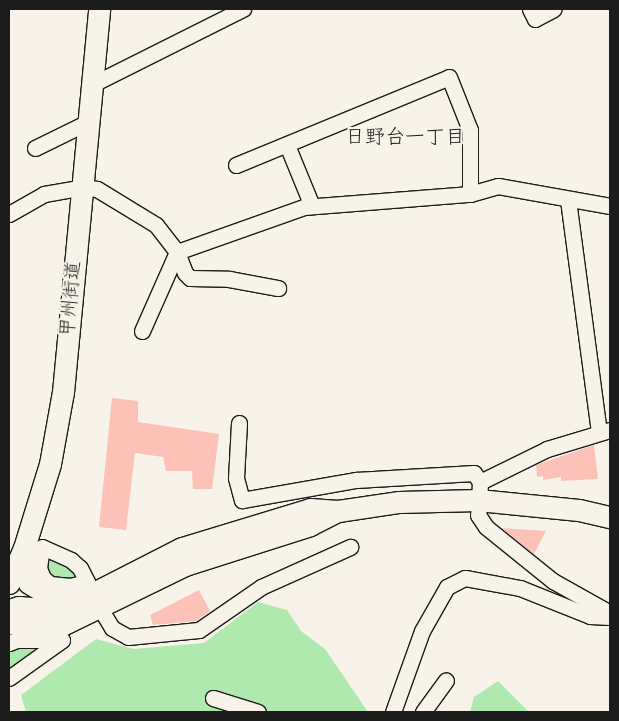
<!DOCTYPE html>
<html>
<head>
<meta charset="utf-8">
<style>
	body { margin:0 }
	#map { position:relative; width:619px; height:721px; overflow:hidden; background:#f7f3e8; font-family:"Gochi Hand","Klee One",sans-serif }
	div>[style] { position:absolute }
	.green>* { inset:0; background:#afe9ae }
	.building>* { inset:0; background:#fdc2b7 }
	.roads { filter:drop-shadow(1px 0 #1c1c1c) drop-shadow(-1px 0 #1c1c1c) drop-shadow(0 1px #1c1c1c) drop-shadow(0 -1px #1c1c1c) }
	.street>* { height:15px; margin:-7.5px; padding:0 7.5px; transform-origin:7.5px; border-radius:7.5px; background:#f7f3e8 }
	.secondary>* { height:21px; margin:-10.5px; padding:0 10.5px; transform-origin:10.5px; border-radius:10.5px; background:#f7f3e8 }
	span { translate:-50% -50%; white-space:nowrap; text-align:center; line-height:1.15; -webkit-text-stroke:4.5px #f7f3e8; paint-order:stroke }
	.street-label { font-size:19px; color:#1c1c1c }
	.neighbourhood-label { font-size:20px; color:#1c1c1c }
	.frame { position:absolute; inset:0; border:10px solid #1c1c1c; pointer-events:none }
</style>
</head>
<body>
<div id="map">
	<div class="green">
		<div style="clip-path:polygon(46px 554px,60px 558px,79px 577px,67px 581px,46px 576px)"></div>
		<div style="clip-path:polygon(258px 602px,287px 610px,301px 631px,325px 649px,368px 712px,26px 712px,21px 695px,96px 639px,134px 649px,204px 643px)"></div>
		<div style="clip-path:polygon(18px 645px,44px 646px,9px 674px,9px 649px)"></div>
		<div style="clip-path:polygon(498px 681px,529px 712px,470px 712px,474px 697px)"></div>
	</div>
	<div class="building">
		<div style="clip-path:polygon(112px 398px,138px 401px,138px 422px,219px 434px,212px 489px,193px 489px,192px 471px,166px 471px,163px 457px,135px 453px,126px 530px,99px 527px)"></div>
		<div style="clip-path:polygon(594px 445px,598px 479px,561px 481px,561px 477px,543px 480px,543px 476px,537px 477px,536px 465px)"></div>
		<div style="clip-path:polygon(502px 528px,546px 531px,534px 554px)"></div>
		<div style="clip-path:polygon(199px 590px,210px 611px,196px 621px,153px 625px,150px 615px)"></div>
	</div>
	<div class="roads">
		<div class="street">
			<div style="left:530px;top:9px;width:11px;rotate:63deg"></div>
			<div style="left:535px;top:19px;width:21px;rotate:-28deg"></div>
			<div style="left:93px;top:84px;width:168px;rotate:-26.6deg"></div>
			<div style="left:287px;top:145px;width:66px;rotate:67.7deg"></div>
			<div style="left:35px;top:148px;width:59px;rotate:-26.1deg"></div>
			<div style="left:236px;top:165px;width:230px;rotate:-22.4deg"></div>
			<div style="left:449px;top:77px;width:57px;rotate:68.4deg"></div>
			<div style="left:470px;top:130px;width:64px;rotate:90deg"></div>
			<div style="left:568px;top:200px;width:234px;rotate:82.4deg"></div>
			<div style="left:9px;top:214px;width:40px;rotate:-29.7deg"></div>
			<div style="left:44px;top:194px;width:40px;rotate:-10deg"></div>
			<div style="left:83px;top:187px;width:14px;rotate:8deg"></div>
			<div style="left:97px;top:189px;width:69px;rotate:31.4deg"></div>
			<div style="left:156px;top:225px;width:34px;rotate:52deg"></div>
			<div style="left:177px;top:252px;width:22px;rotate:69deg"></div>
			<div style="left:185px;top:273px;width:7px;rotate:45deg"></div>
			<div style="left:190px;top:278px;width:39px;rotate:1deg"></div>
			<div style="left:229px;top:279px;width:50px;rotate:10.4deg"></div>
			<div style="left:142px;top:331px;width:86px;rotate:-66.1deg"></div>
			<div style="left:177px;top:252px;width:135px;rotate:-19.5deg"></div>
			<div style="left:304px;top:207px;width:167px;rotate:-4.5deg"></div>
			<div style="left:470px;top:194px;width:29px;rotate:-16deg"></div>
			<div style="left:498px;top:186px;width:114px;rotate:10.1deg"></div>
			<div style="left:239px;top:423px;width:55px;rotate:93.1deg"></div>
			<div style="left:236px;top:478px;width:23px;rotate:75deg"></div>
			<div style="left:242px;top:500px;width:116px;rotate:-10deg"></div>
			<div style="left:356px;top:480px;width:118px;rotate:-3.4deg"></div>
			<div style="left:474px;top:473px;width:11px;rotate:56deg"></div>
			<div style="left:480px;top:482px;width:33px;rotate:93deg"></div>
			<div style="left:478px;top:515px;width:14px;rotate:56deg"></div>
			<div style="left:486px;top:527px;width:86px;rotate:38.9deg"></div>
			<div style="left:553px;top:581px;width:65px;rotate:29.3deg"></div>
			<div style="left:480px;top:482px;width:75px;rotate:-26.2deg"></div>
			<div style="left:547px;top:449px;width:66px;rotate:-16.8deg"></div>
			<div style="left:42px;top:547px;width:32px;rotate:24deg"></div>
			<div style="left:71px;top:560px;width:12px;rotate:42deg"></div>
			<div style="left:80px;top:568px;width:16px;rotate:63deg"></div>
			<div style="left:87px;top:582px;width:17px;rotate:167deg"></div>
			<div style="left:70px;top:586px;width:20px;rotate:-174deg"></div>
			<div style="left:50px;top:584px;width:9px;rotate:-139deg"></div>
			<div style="left:43px;top:578px;width:11px;rotate:-112deg"></div>
			<div style="left:39px;top:568px;width:21px;rotate:-82deg"></div>
			<div style="left:94px;top:598px;width:35px;rotate:59deg"></div>
			<div style="left:112px;top:628px;width:18px;rotate:29deg"></div>
			<div style="left:128px;top:637px;width:71px;rotate:-5.6deg"></div>
			<div style="left:199px;top:630px;width:75px;rotate:-34.7deg"></div>
			<div style="left:261px;top:587px;width:98px;rotate:-24.2deg"></div>
			<div style="left:9px;top:643px;width:9px;rotate:-21deg"></div>
			<div style="left:17px;top:640px;width:45px"></div>
			<div style="left:9px;top:678px;width:65px;rotate:-35.6deg"></div>
			<div style="left:213px;top:698px;width:47px;rotate:17.3deg"></div>
			<div style="left:393px;top:712px;width:86px;rotate:-70.3deg"></div>
			<div style="left:422px;top:631px;width:51px;rotate:-60.4deg"></div>
			<div style="left:447px;top:587px;width:20px;rotate:-27deg"></div>
			<div style="left:465px;top:578px;width:56px;rotate:10.3deg"></div>
			<div style="left:520px;top:588px;width:75px;rotate:21.8deg"></div>
			<div style="left:590px;top:616px;width:20px;rotate:3deg"></div>
			<div style="left:423px;top:712px;width:39px;rotate:-54deg"></div>
		</div>
		<div class="secondary">
			<div style="left:24px;top:549px;width:34px;rotate:82deg"></div>
			<div style="left:29px;top:583px;width:31px;rotate:31deg"></div>
			<div style="left:56px;top:599px;width:18px"></div>
			<div style="left:9px;top:583px;width:38px;rotate:-67deg"></div>
			<div style="left:24px;top:548px;width:88px;rotate:-72.8deg"></div>
			<div style="left:50px;top:464px;width:73px;rotate:-79.8deg"></div>
			<div style="left:63px;top:392px;width:385px;rotate:-84.6deg"></div>
			<div style="left:9px;top:610px;width:10px;rotate:-17deg"></div>
			<div style="left:19px;top:607px;width:32px;rotate:5deg"></div>
			<div style="left:51px;top:610px;width:22px;rotate:-16deg"></div>
			<div style="left:72px;top:604px;width:123px;rotate:-27deg"></div>
			<div style="left:182px;top:548px;width:134px;rotate:-16.9deg"></div>
			<div style="left:310px;top:509px;width:28px;rotate:4deg"></div>
			<div style="left:338px;top:511px;width:62px;rotate:-8.4deg"></div>
			<div style="left:399px;top:502px;width:79px;rotate:-1.5deg"></div>
			<div style="left:478px;top:500px;width:101px;rotate:5.7deg"></div>
			<div style="left:579px;top:510px;width:32px;rotate:13deg"></div>
			<div style="left:9px;top:623px;width:26px;rotate:11deg"></div>
			<div style="left:35px;top:628px;width:27px;rotate:-6deg"></div>
			<div style="left:62px;top:625px;width:137px;rotate:-26deg"></div>
			<div style="left:185px;top:565px;width:131px;rotate:-17.7deg"></div>
			<div style="left:310px;top:525px;width:31px;rotate:-27deg"></div>
		</div>
	</div>
	<div class="street-label">
		<span style="left:73px;top:299px;rotate:-85deg">甲州街道</span>
	</div>
	<div class="neighbourhood-label">
		<span style="left:405px;top:139px">日野台一丁目</span>
	</div>
	<div class="frame"></div>
</div>
</body>
</html>
